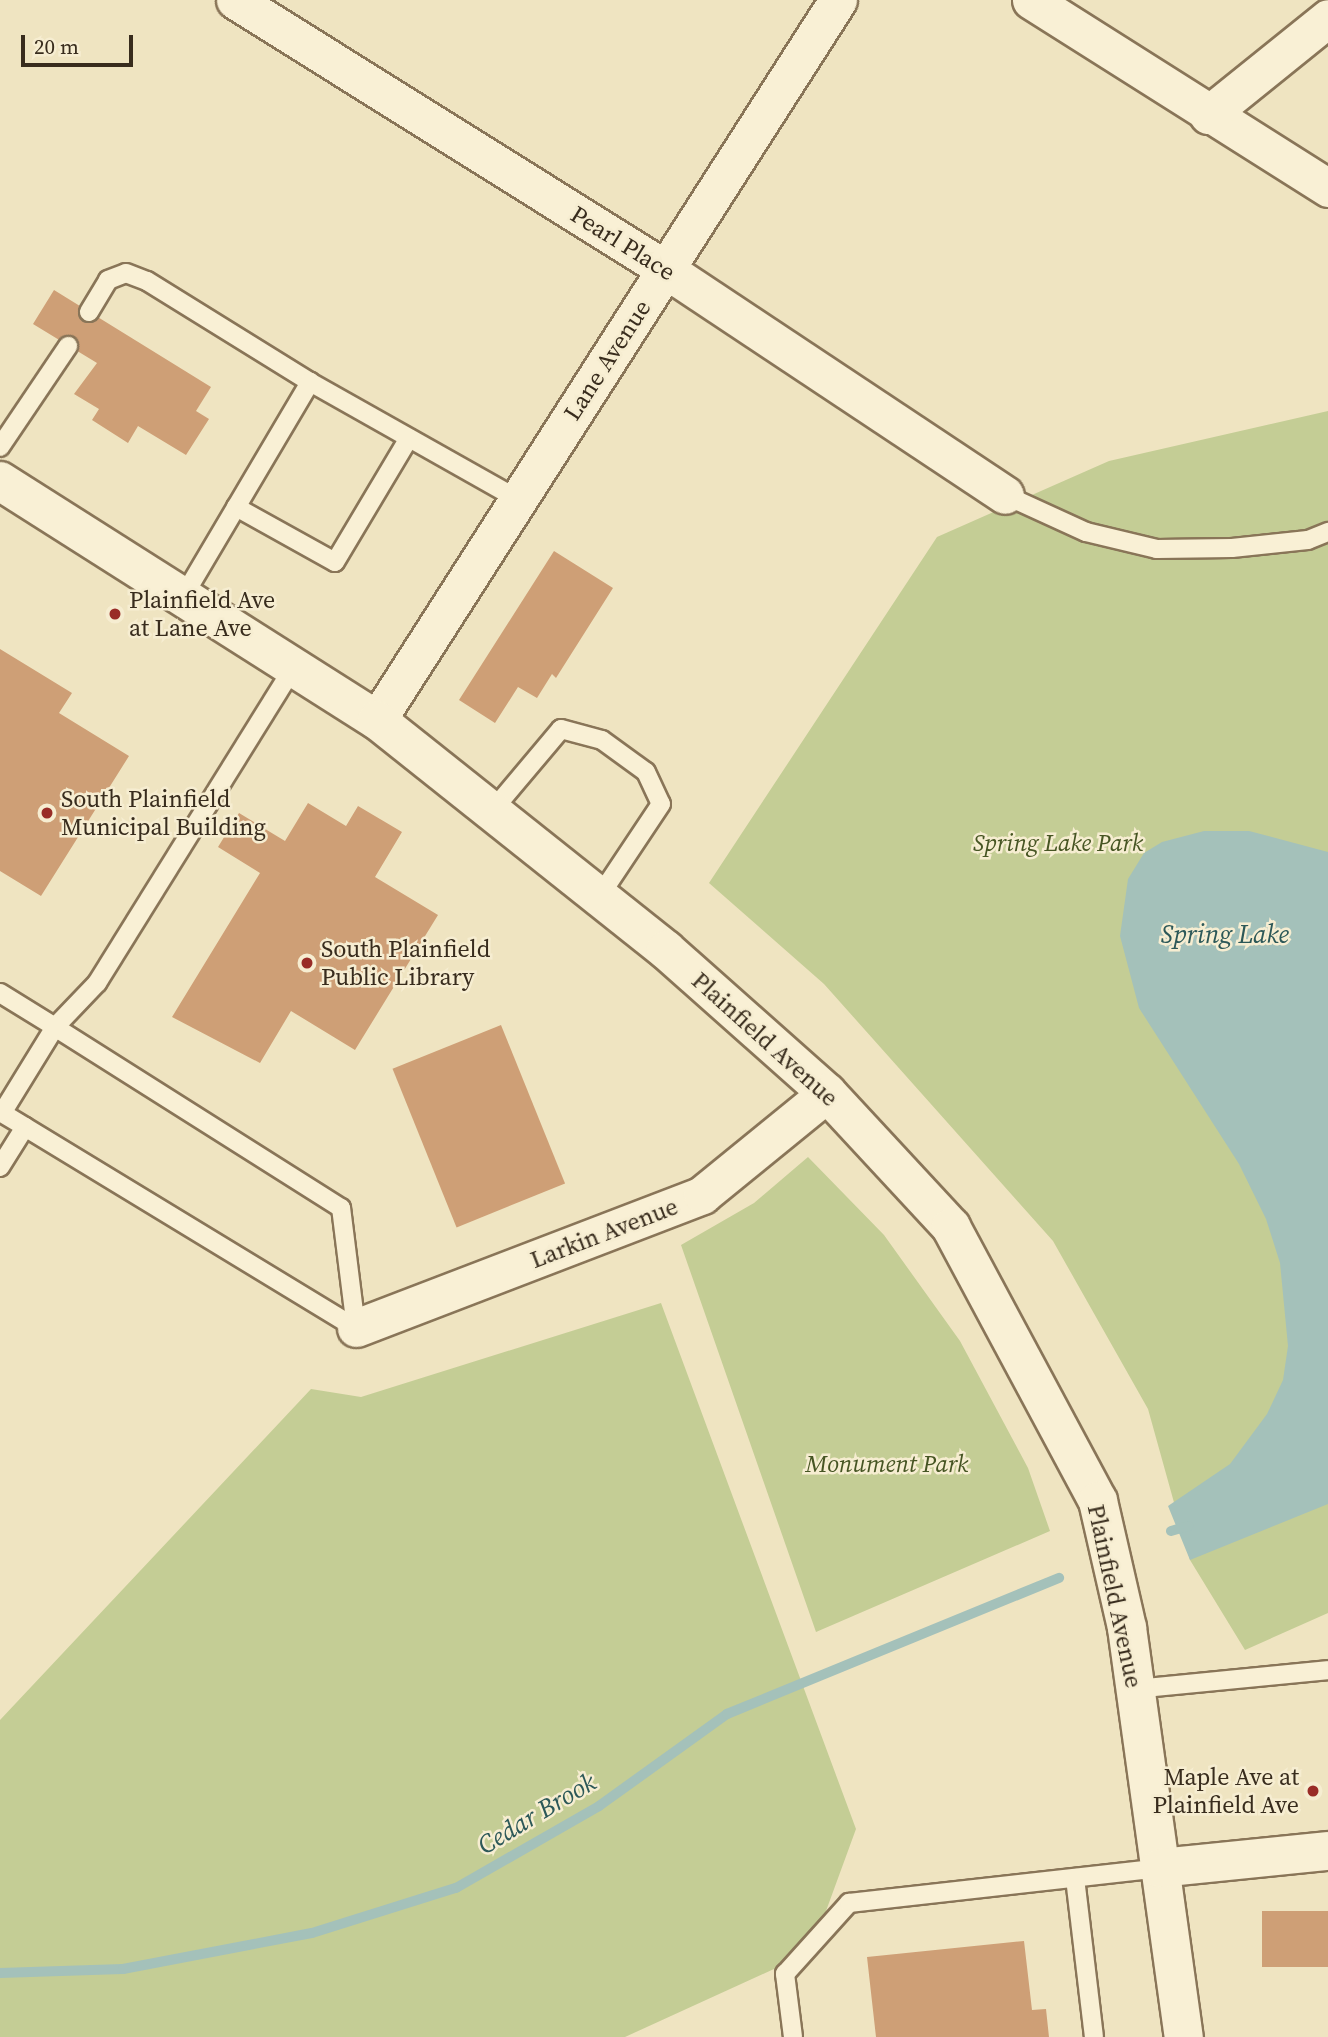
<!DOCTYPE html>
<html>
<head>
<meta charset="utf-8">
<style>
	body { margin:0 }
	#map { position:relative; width:1328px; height:2037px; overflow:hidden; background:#efe4c1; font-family:"Source Serif 4",serif }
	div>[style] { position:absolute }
	.green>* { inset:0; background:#c4cd95 }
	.water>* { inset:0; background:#a4c1ba }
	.stream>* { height:10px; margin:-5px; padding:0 5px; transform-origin:5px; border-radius:5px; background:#a4c1ba }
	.building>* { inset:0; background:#ce9f76; transform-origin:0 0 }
	.roads { filter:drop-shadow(2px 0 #897558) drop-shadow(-2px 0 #897558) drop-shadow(0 2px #897558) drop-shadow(0 -2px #897558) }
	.lane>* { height:18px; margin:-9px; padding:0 9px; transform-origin:9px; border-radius:9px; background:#f9f0d5 }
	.street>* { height:37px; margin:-18.5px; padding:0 18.5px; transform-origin:18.5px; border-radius:18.5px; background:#f9f0d5 }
	.secondary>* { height:38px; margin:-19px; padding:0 19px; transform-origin:19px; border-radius:19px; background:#f9f0d5 }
	.dots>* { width:19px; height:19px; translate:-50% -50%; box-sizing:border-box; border:4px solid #f6edd1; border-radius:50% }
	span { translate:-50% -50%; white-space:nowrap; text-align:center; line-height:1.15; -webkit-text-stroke:5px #f6edd1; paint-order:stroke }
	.street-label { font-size:24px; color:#382c1d }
	.poi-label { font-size:24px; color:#382c1d }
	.left { translate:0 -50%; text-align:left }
	.right { translate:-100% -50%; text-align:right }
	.park-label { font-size:24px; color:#465523; font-style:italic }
	.water-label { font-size:26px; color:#2c5858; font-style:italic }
	.scale { position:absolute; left:21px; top:35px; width:112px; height:32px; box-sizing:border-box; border:4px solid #382c1d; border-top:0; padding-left:9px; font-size:21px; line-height:24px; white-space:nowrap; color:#382c1d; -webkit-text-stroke:5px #f6edd1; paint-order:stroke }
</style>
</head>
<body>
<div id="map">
	<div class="green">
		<div style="clip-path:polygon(1328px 411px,1328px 1613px,1245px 1650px,1190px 1560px,1148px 1409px,1053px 1241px,824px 984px,709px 883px,937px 537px,1109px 461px)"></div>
		<div style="clip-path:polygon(808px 1157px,884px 1235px,960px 1341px,1028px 1468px,1050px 1531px,816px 1632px,681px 1245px,754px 1203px)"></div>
		<div style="clip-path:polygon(661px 1303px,856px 1829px,811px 1952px,625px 2037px,0 2037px,0 1720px,311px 1389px,361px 1397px)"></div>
	</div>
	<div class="water">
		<div style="clip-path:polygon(1204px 831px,1249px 831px,1328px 852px,1328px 1504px,1190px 1560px,1168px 1506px,1230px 1464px,1267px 1414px,1283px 1380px,1288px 1346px,1280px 1263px,1266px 1219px,1239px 1164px,1139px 1008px,1120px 936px,1128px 879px,1144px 853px,1162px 842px)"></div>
	</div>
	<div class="stream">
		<div style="left:1171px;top:1531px;width:18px;rotate:-16deg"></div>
		<div style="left:0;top:1973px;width:123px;rotate:-1.9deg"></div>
		<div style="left:123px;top:1969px;width:192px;rotate:-10.8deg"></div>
		<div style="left:312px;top:1933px;width:151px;rotate:-17.4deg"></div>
		<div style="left:456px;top:1888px;width:165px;rotate:-29.8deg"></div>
		<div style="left:599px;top:1806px;width:158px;rotate:-35.7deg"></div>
		<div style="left:727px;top:1714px;width:359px;rotate:-22.3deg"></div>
	</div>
	<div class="building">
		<div style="clip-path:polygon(54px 290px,211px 387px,196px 411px,209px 419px,186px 455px,138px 426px,128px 443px,92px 420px,99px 409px,74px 394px,97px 363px,33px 324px)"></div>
		<div style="clip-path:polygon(554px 551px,613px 588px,556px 678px,552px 674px,537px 698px,518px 687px,495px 723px,459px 700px)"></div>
		<div style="clip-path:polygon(0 649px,72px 693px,59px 713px,129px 756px,41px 896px,0 871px)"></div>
		<div style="clip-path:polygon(308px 803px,346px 826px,358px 806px,402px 832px,375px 877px,438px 915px,355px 1050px,291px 1011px,260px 1063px,172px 1017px,260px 873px,218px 847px,239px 813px,285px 841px)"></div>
		<div style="left:501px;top:1025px;width:171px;height:117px;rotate:68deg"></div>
		<div style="left:1328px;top:1911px;width:56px;height:66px;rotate:90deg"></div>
		<div style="clip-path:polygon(1024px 1941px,1032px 2010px,1046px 2009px,1049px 2037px,876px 2037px,867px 1957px)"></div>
	</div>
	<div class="roads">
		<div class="lane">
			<div style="left:89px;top:312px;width:37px;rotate:-59deg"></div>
			<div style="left:108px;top:280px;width:19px;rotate:-21deg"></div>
			<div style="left:126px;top:273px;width:22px;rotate:21deg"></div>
			<div style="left:147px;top:281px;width:192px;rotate:31.8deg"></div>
			<div style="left:0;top:447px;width:122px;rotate:-56deg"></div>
			<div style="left:1005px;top:495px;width:89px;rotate:24.6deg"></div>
			<div style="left:1086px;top:532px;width:73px;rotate:13.5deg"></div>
			<div style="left:1157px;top:549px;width:75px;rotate:-0.8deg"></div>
			<div style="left:1232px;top:548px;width:76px;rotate:-6deg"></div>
			<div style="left:1308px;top:540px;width:22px;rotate:-22deg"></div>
			<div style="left:236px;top:507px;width:113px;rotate:29.1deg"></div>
			<div style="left:335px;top:562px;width:144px;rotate:-59.2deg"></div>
			<div style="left:183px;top:597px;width:250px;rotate:-59.4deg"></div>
			<div style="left:310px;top:382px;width:239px;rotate:29.4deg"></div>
			<div style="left:492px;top:811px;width:107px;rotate:-49.9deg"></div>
			<div style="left:561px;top:729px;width:42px;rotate:15deg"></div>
			<div style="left:602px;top:740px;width:54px;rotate:36deg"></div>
			<div style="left:646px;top:772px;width:35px;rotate:65deg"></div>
			<div style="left:661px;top:804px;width:112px;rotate:123.7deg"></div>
			<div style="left:0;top:993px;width:65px;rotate:31.7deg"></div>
			<div style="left:55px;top:1027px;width:61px;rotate:-46.3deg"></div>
			<div style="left:97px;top:983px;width:372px;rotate:-58.1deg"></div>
			<div style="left:0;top:1112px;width:2px;rotate:27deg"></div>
			<div style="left:2px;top:1113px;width:27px;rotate:31deg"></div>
			<div style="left:25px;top:1127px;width:387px;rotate:31.3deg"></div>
			<div style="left:356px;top:1328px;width:121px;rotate:-97.1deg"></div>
			<div style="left:341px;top:1208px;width:338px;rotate:-147.7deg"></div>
			<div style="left:55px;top:1027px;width:101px;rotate:121.6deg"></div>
			<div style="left:0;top:1167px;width:47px;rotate:-58deg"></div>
			<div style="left:1135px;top:1689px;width:194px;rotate:-5.6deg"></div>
			<div style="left:1075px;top:1878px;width:160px;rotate:83.2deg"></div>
			<div style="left:793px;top:2037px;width:64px;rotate:-97.2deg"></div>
			<div style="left:785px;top:1974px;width:96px;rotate:-48deg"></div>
			<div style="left:849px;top:1903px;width:313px;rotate:-6.4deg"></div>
		</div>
		<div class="street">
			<div style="left:235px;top:0;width:507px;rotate:32.03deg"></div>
			<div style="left:665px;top:269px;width:408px;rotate:33.6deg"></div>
			<div style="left:1031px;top:0;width:352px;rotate:32.3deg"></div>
			<div style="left:1208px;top:115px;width:154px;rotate:-38.9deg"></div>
			<div style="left:377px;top:720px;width:855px;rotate:-57.37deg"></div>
			<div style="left:356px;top:1328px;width:371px;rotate:-21deg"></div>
			<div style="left:702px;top:1195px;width:161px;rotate:-39.2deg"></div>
		</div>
		<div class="secondary">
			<div style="left:0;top:481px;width:446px;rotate:32.4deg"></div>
			<div style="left:377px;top:720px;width:369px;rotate:38.5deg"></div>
			<div style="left:666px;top:950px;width:215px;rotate:41.6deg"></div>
			<div style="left:827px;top:1093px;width:183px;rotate:47.2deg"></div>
			<div style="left:951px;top:1227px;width:311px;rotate:61.8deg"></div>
			<div style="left:1098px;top:1501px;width:130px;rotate:77.1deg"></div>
			<div style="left:1127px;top:1628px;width:413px;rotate:82.1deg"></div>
			<div style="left:1160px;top:1868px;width:169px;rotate:-5.8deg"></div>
		</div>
	</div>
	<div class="dots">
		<div style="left:115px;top:614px;background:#992c27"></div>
		<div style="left:47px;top:813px;background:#992c27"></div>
		<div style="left:307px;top:963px;background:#992c27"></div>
		<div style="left:1313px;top:1791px;background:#992c27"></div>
	</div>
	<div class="street-label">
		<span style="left:623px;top:243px;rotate:32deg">Pearl Place</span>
		<span style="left:607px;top:360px;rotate:-57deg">Lane Avenue</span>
		<span style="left:765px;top:1039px;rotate:42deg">Plainfield Avenue</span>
		<span style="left:604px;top:1233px;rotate:-21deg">Larkin Avenue</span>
		<span style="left:1115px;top:1596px;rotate:78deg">Plainfield Avenue</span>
	</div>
	<div class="poi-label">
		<span class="left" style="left:129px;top:614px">Plainfield Ave<br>at Lane Ave</span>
		<span class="left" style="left:61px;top:813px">South Plainfield<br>Municipal Building</span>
		<span class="left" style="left:321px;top:963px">South Plainfield<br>Public Library</span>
		<span class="right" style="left:1299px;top:1791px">Maple Ave at<br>Plainfield Ave</span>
	</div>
	<div class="park-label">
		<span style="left:1058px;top:843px">Spring Lake Park</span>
		<span style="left:887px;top:1464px">Monument Park</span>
	</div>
	<div class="water-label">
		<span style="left:1225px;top:935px">Spring Lake</span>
		<span style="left:537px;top:1814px;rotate:-31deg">Cedar Brook</span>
	</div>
	<div class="scale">20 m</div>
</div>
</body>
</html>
